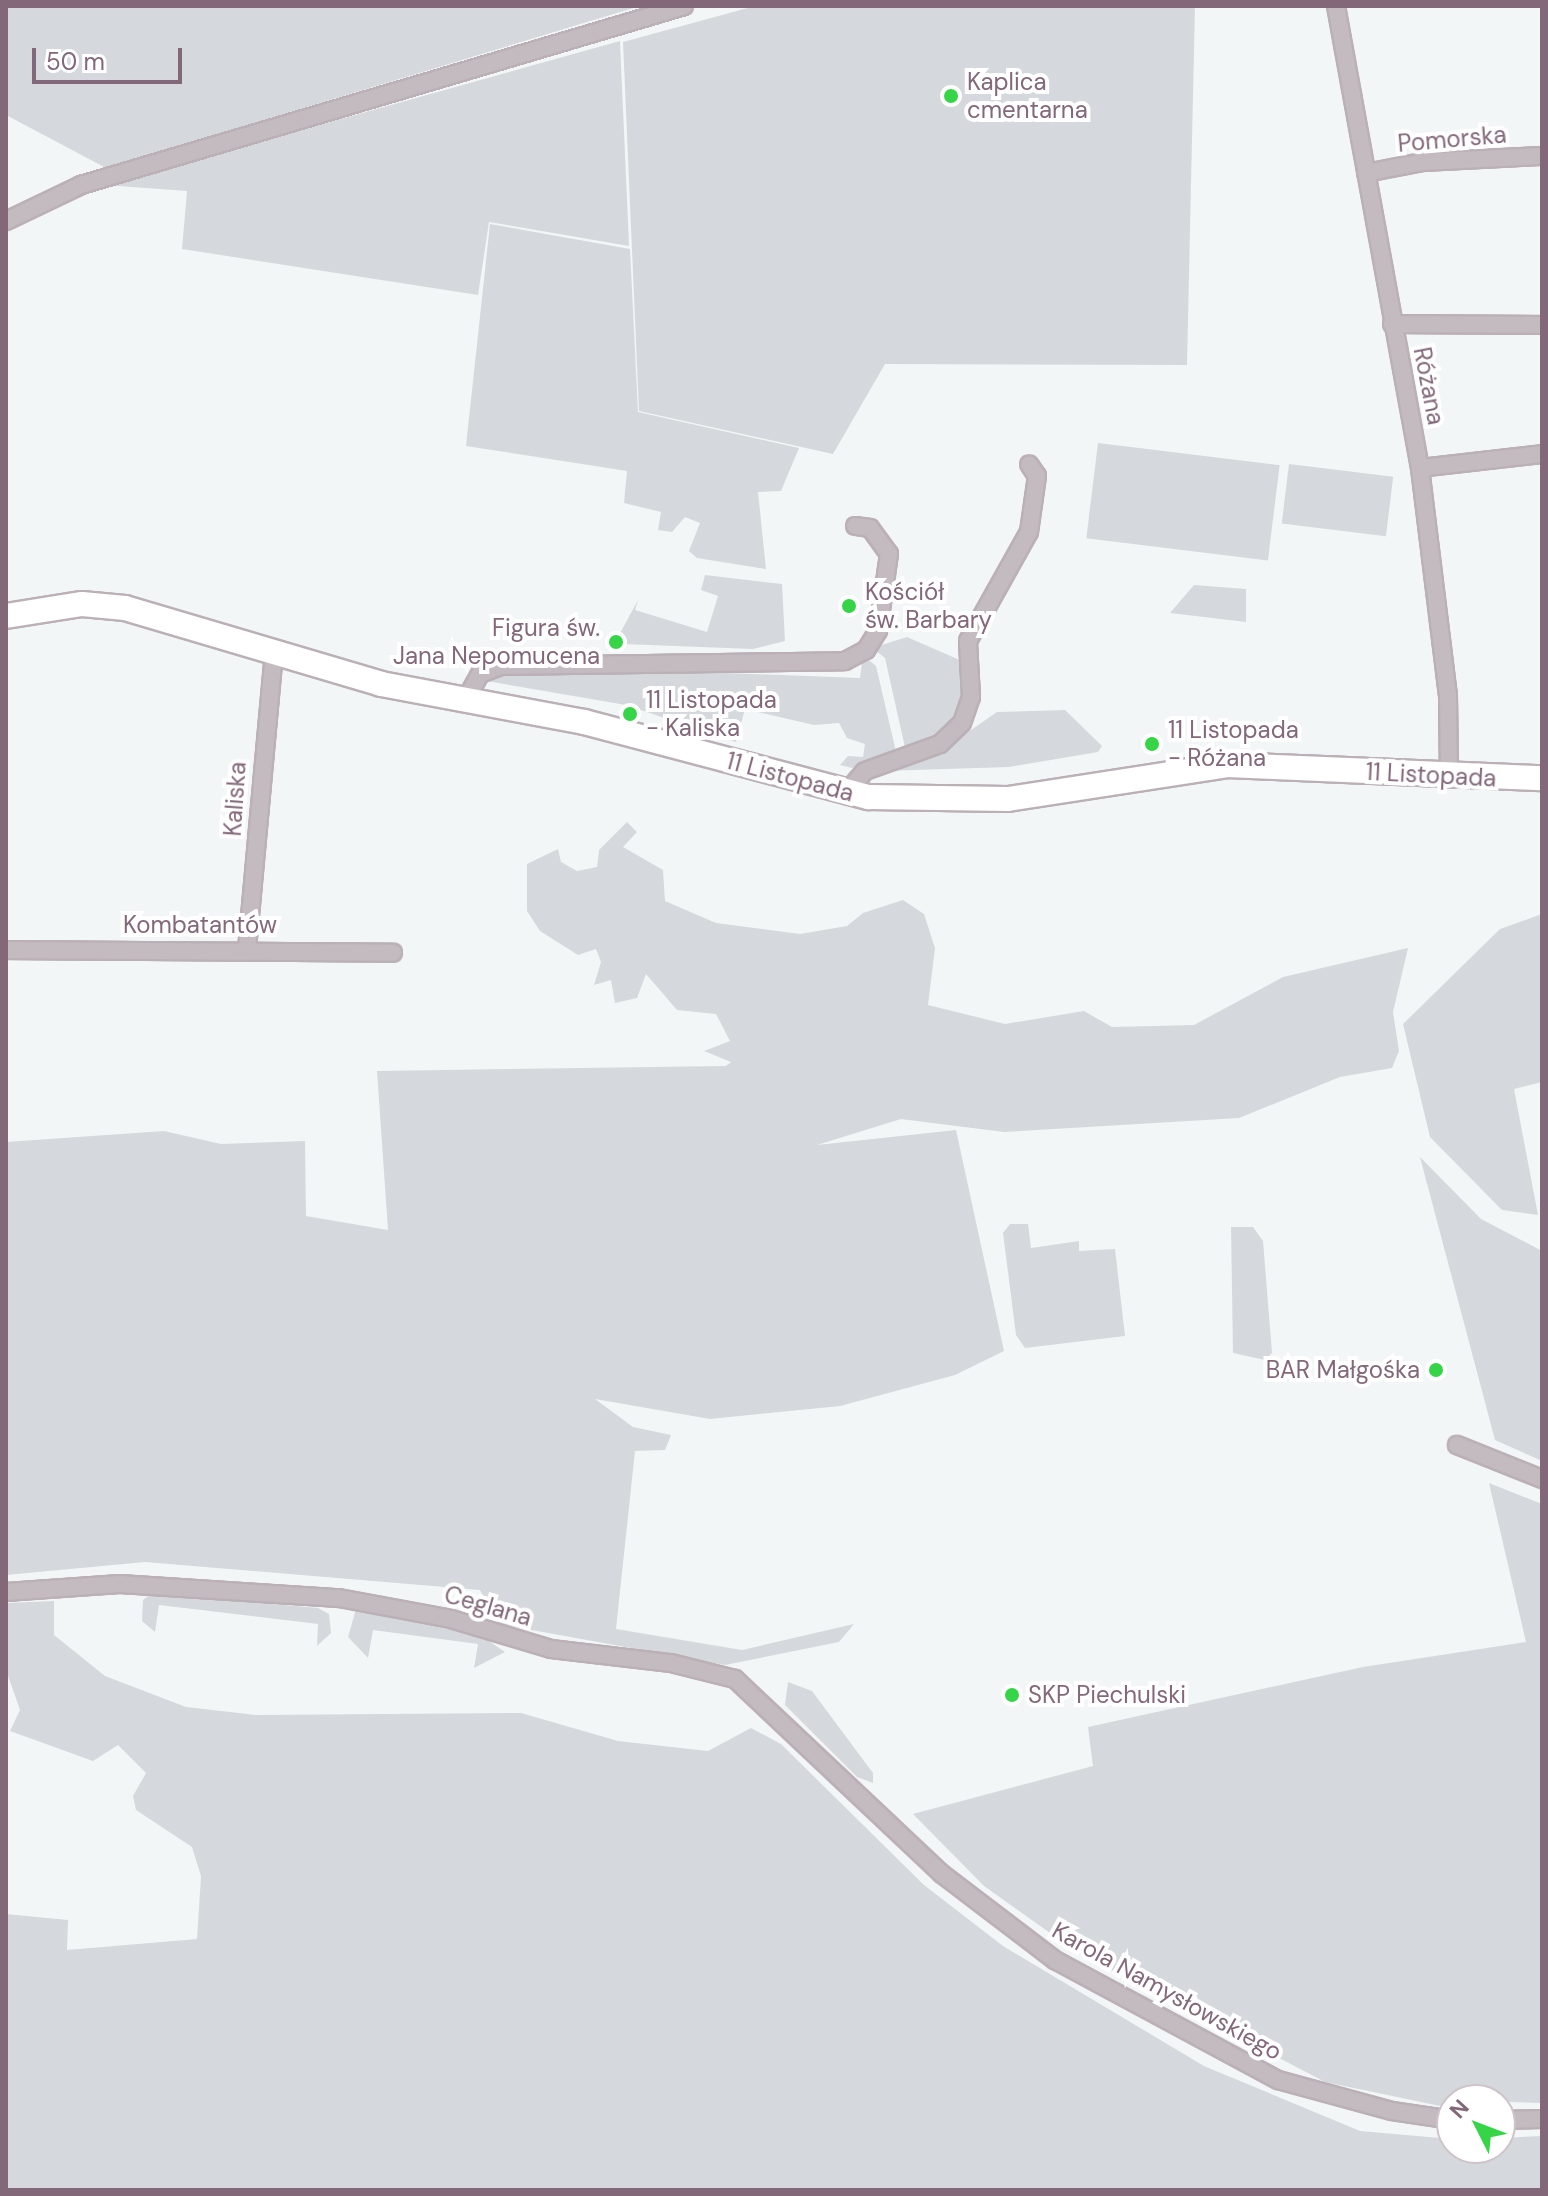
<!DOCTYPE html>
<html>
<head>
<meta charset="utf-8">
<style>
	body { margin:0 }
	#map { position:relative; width:1548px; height:2196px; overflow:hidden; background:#f3f6f6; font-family:"DM Sans",sans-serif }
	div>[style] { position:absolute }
	.green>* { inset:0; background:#d5d9dd; transform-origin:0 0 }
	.roads { filter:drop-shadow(2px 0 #bab0b6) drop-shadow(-2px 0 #bab0b6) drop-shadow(0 2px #bab0b6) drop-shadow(0 -2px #bab0b6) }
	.minor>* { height:16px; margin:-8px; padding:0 8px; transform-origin:8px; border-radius:8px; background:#c3bbc0 }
	.secondary>* { height:24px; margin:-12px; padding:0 12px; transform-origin:12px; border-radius:12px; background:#fff }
	.dots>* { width:22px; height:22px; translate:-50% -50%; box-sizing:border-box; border:4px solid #fff; border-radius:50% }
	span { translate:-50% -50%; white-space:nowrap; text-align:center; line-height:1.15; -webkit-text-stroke:8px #fff; paint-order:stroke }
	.poi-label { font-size:24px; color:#826879 }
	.left { translate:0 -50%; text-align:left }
	.right { translate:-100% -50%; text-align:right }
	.street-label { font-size:24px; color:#826879 }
	.frame { position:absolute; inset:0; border:8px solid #826879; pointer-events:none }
	.north { position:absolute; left:1436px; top:2084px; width:80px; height:80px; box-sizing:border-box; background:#fff; border:2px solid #cdc3c9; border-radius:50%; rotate:312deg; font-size:22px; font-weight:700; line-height:32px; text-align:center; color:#826879 }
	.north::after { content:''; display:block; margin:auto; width:28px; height:36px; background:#35d547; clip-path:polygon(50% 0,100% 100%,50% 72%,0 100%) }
	.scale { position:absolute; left:32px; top:48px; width:150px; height:36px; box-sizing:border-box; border:4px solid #826879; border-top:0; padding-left:10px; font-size:24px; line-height:28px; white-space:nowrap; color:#826879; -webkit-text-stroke:6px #fff; paint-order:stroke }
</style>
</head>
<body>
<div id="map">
	<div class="green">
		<div style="clip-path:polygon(6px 6px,640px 6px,106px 168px,6px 115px)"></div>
		<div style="clip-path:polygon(755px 6px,1195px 6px,1187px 365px,885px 364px,833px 454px,639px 411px,623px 42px)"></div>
		<div style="clip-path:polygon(620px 41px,629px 246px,489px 222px,478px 295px,182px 249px,187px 191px,104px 185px)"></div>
		<div style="clip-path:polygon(490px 224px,630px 249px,638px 412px,799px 448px,781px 491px,758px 492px,766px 569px,697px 558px,689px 551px,700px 523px,685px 517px,672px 532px,658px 530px,661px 512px,624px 503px,627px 471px,466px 446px)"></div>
		<div style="left:1098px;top:443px;width:183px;height:96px;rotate:7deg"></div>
		<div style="left:1289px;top:464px;width:105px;height:60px;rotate:7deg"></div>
		<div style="clip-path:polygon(705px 575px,782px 584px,785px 641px,753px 649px,622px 644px,618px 637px,638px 600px,635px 610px,707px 632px,718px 596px,701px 590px)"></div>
		<div style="clip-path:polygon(1194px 585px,1246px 589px,1246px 622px,1170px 613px)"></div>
		<div style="clip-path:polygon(907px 637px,962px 661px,966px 688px,961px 715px,938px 738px,906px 752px,885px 658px,872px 648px)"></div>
		<div style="clip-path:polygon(863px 655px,876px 666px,897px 756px,852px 768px,840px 765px,848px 756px,863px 757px,865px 744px,847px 738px,839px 723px,814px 725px,745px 709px,736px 742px,626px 705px,487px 681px,501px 674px,674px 671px,860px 678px)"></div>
		<div style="clip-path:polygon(1065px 710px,1102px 746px,1098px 752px,1009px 767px,883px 771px,929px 759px,997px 712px)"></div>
		<div style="clip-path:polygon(627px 822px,637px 832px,623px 847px,663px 870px,665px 901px,716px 923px,800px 934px,847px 926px,863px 913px,903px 900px,924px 914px,935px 948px,928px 1005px,1005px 1024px,1084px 1011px,1112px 1027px,1194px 1025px,1283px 977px,1408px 948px,1393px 1012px,1399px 1051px,1392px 1068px,1340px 1077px,1239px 1118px,1004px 1132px,901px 1119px,817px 1145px,956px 1130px,1004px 1351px,955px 1375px,840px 1406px,710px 1419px,595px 1399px,633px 1427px,671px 1435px,665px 1450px,635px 1451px,616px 1629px,742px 1650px,854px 1624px,839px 1642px,725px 1665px,499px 1624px,480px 1590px,145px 1562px,6px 1575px,6px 1142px,164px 1131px,221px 1144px,305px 1141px,306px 1216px,388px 1230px,377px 1071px,726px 1066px,731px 1062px,704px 1051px,730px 1041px,716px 1014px,677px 1010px,646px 974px,637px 998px,615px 1003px,611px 980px,594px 985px,601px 962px,596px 949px,578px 955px,540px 931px,527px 911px,527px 864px,558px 849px,561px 862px,577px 871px,597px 867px,599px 850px)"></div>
		<div style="clip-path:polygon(1542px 914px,1542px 1082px,1514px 1089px,1538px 1215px,1502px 1210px,1430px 1137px,1403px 1024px,1500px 929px)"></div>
		<div style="clip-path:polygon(1420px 1157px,1481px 1219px,1542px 1251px,1542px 1461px,1495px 1440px)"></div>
		<div style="clip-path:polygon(1010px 1224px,1028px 1224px,1031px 1248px,1079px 1241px,1079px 1251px,1115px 1249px,1125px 1336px,1025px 1348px,1016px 1335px,1003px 1233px)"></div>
		<div style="clip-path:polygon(1231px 1227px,1253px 1227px,1263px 1241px,1272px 1353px,1265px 1360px,1233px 1353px)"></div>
		<div style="clip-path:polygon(1489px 1483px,1542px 1504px,1542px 2103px,1452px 2100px,1445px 2107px,1325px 2082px,1078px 1953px,984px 1886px,913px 1814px,1093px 1766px,1088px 1727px,1363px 1667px,1526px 1642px)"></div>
		<div style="clip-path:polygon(152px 1593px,318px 1608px,329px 1614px,331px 1633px,317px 1646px,318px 1624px,159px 1605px,155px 1632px,142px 1621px,143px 1600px)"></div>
		<div style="clip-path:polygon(54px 1601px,54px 1635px,105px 1676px,186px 1707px,257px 1715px,521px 1713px,618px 1741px,708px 1751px,751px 1728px,781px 1744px,924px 1885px,1003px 1946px,1204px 2066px,1360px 2131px,1452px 2139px,1452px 2148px,1500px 2148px,1500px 2138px,1542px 2136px,1542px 2190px,6px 2190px,6px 1914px,68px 1920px,67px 1950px,197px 1939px,201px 1876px,192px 1847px,136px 1810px,133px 1796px,146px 1773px,118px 1745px,93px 1761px,10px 1731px,20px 1710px,6px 1670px,6px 1603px)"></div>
		<div style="clip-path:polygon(356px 1609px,480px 1635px,505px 1652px,474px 1668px,478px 1644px,373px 1630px,368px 1658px,348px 1637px)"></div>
		<div style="clip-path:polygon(788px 1682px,812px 1691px,873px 1773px,873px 1783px,857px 1777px,785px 1705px)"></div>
	</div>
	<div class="roads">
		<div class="minor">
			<div style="left:1336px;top:6px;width:470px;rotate:79.7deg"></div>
			<div style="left:1420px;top:468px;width:229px;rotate:83deg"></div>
			<div style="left:1448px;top:695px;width:84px;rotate:89.3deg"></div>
			<div style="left:1366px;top:173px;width:57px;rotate:-11.1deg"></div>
			<div style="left:1422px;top:162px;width:120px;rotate:-2.9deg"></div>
			<div style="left:6px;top:221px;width:83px;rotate:-25.6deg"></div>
			<div style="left:81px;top:185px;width:629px;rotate:-16.53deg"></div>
			<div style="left:1392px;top:324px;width:150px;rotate:0.4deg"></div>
			<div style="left:1420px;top:468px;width:123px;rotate:-6.5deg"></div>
			<div style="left:465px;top:701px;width:31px;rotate:-61deg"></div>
			<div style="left:480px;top:674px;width:22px;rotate:-21deg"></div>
			<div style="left:501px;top:666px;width:344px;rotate:-0.8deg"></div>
			<div style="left:845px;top:661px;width:24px;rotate:-28deg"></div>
			<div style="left:866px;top:650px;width:22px;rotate:-58deg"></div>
			<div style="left:878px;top:631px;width:78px;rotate:-81.9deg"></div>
			<div style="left:889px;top:554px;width:32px;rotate:-126deg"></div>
			<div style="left:870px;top:528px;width:15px;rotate:-172deg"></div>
			<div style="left:845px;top:794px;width:30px;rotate:-49deg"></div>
			<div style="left:865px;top:771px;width:80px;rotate:-19.8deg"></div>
			<div style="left:940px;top:744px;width:30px;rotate:-44deg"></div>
			<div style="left:962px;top:723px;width:28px;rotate:-71deg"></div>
			<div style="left:971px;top:697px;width:56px;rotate:-93.1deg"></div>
			<div style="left:968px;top:641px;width:125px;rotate:-60.8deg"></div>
			<div style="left:1029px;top:532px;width:57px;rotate:-81.9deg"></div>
			<div style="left:1037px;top:476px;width:14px;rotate:-124deg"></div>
			<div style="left:247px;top:949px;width:297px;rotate:-84.8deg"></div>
			<div style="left:6px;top:950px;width:387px;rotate:0.4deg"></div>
			<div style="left:1457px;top:1445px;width:92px;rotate:21.8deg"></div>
			<div style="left:6px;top:1592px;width:114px;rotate:-4deg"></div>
			<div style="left:120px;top:1584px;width:219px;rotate:3.7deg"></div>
			<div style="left:339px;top:1598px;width:114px;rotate:10.6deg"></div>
			<div style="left:451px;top:1619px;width:104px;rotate:16.7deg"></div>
			<div style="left:551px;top:1649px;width:121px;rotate:6.7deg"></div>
			<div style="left:671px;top:1663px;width:66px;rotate:14deg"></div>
			<div style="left:735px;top:1679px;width:284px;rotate:43.3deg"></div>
			<div style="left:942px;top:1874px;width:142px;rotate:37.3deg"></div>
			<div style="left:1055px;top:1960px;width:253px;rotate:28.3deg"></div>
			<div style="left:1278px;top:2080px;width:118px;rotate:15.2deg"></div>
			<div style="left:1392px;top:2111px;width:61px;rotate:8.5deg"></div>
			<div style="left:1500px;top:2120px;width:42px;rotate:-1.4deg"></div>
		</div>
		<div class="secondary">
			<div style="left:6px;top:616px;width:77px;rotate:-9deg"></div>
			<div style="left:82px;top:604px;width:43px;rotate:5.3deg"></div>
			<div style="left:125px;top:608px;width:267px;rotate:16.5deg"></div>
			<div style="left:381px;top:684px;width:207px;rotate:10.6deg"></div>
			<div style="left:584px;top:722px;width:294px;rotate:14.8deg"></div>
			<div style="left:868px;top:797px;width:140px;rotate:0.8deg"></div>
			<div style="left:1008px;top:799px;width:222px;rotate:-8.8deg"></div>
			<div style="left:1227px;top:765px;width:315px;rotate:2.4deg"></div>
		</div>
	</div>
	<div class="dots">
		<div style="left:951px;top:96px;background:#35d547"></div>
		<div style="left:849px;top:606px;background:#35d547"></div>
		<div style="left:616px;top:642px;background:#35d547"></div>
		<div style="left:630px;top:714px;background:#35d547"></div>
		<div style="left:1152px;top:744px;background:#35d547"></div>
		<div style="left:1436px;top:1370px;background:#35d547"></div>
		<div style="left:1012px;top:1695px;background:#35d547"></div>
	</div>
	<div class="poi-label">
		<span class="left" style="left:967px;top:96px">Kaplica<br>cmentarna</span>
		<span class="left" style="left:865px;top:606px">Kościół<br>św. Barbary</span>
		<span class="right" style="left:600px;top:642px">Figura św.<br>Jana Nepomucena</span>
		<span class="left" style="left:646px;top:714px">11 Listopada<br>- Kaliska</span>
		<span class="left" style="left:1168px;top:744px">11 Listopada<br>- Różana</span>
		<span class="right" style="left:1420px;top:1370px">BAR Małgośka</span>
		<span class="left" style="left:1028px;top:1695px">SKP Piechulski</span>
	</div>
	<div class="street-label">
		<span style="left:1452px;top:139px;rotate:-5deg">Pomorska</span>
		<span style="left:1429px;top:386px;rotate:79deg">Różana</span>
		<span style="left:1431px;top:775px;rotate:3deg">11 Listopada</span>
		<span style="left:790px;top:777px;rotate:15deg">11 Listopada</span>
		<span style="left:235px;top:799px;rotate:-86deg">Kaliska</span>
		<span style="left:200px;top:925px">Kombatantów</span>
		<span style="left:488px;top:1606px;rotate:16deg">Ceglana</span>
		<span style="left:1167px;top:1991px;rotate:29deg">Karola Namysłowskiego</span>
	</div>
	<div class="frame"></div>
	<div class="north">N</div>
	<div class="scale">50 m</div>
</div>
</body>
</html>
